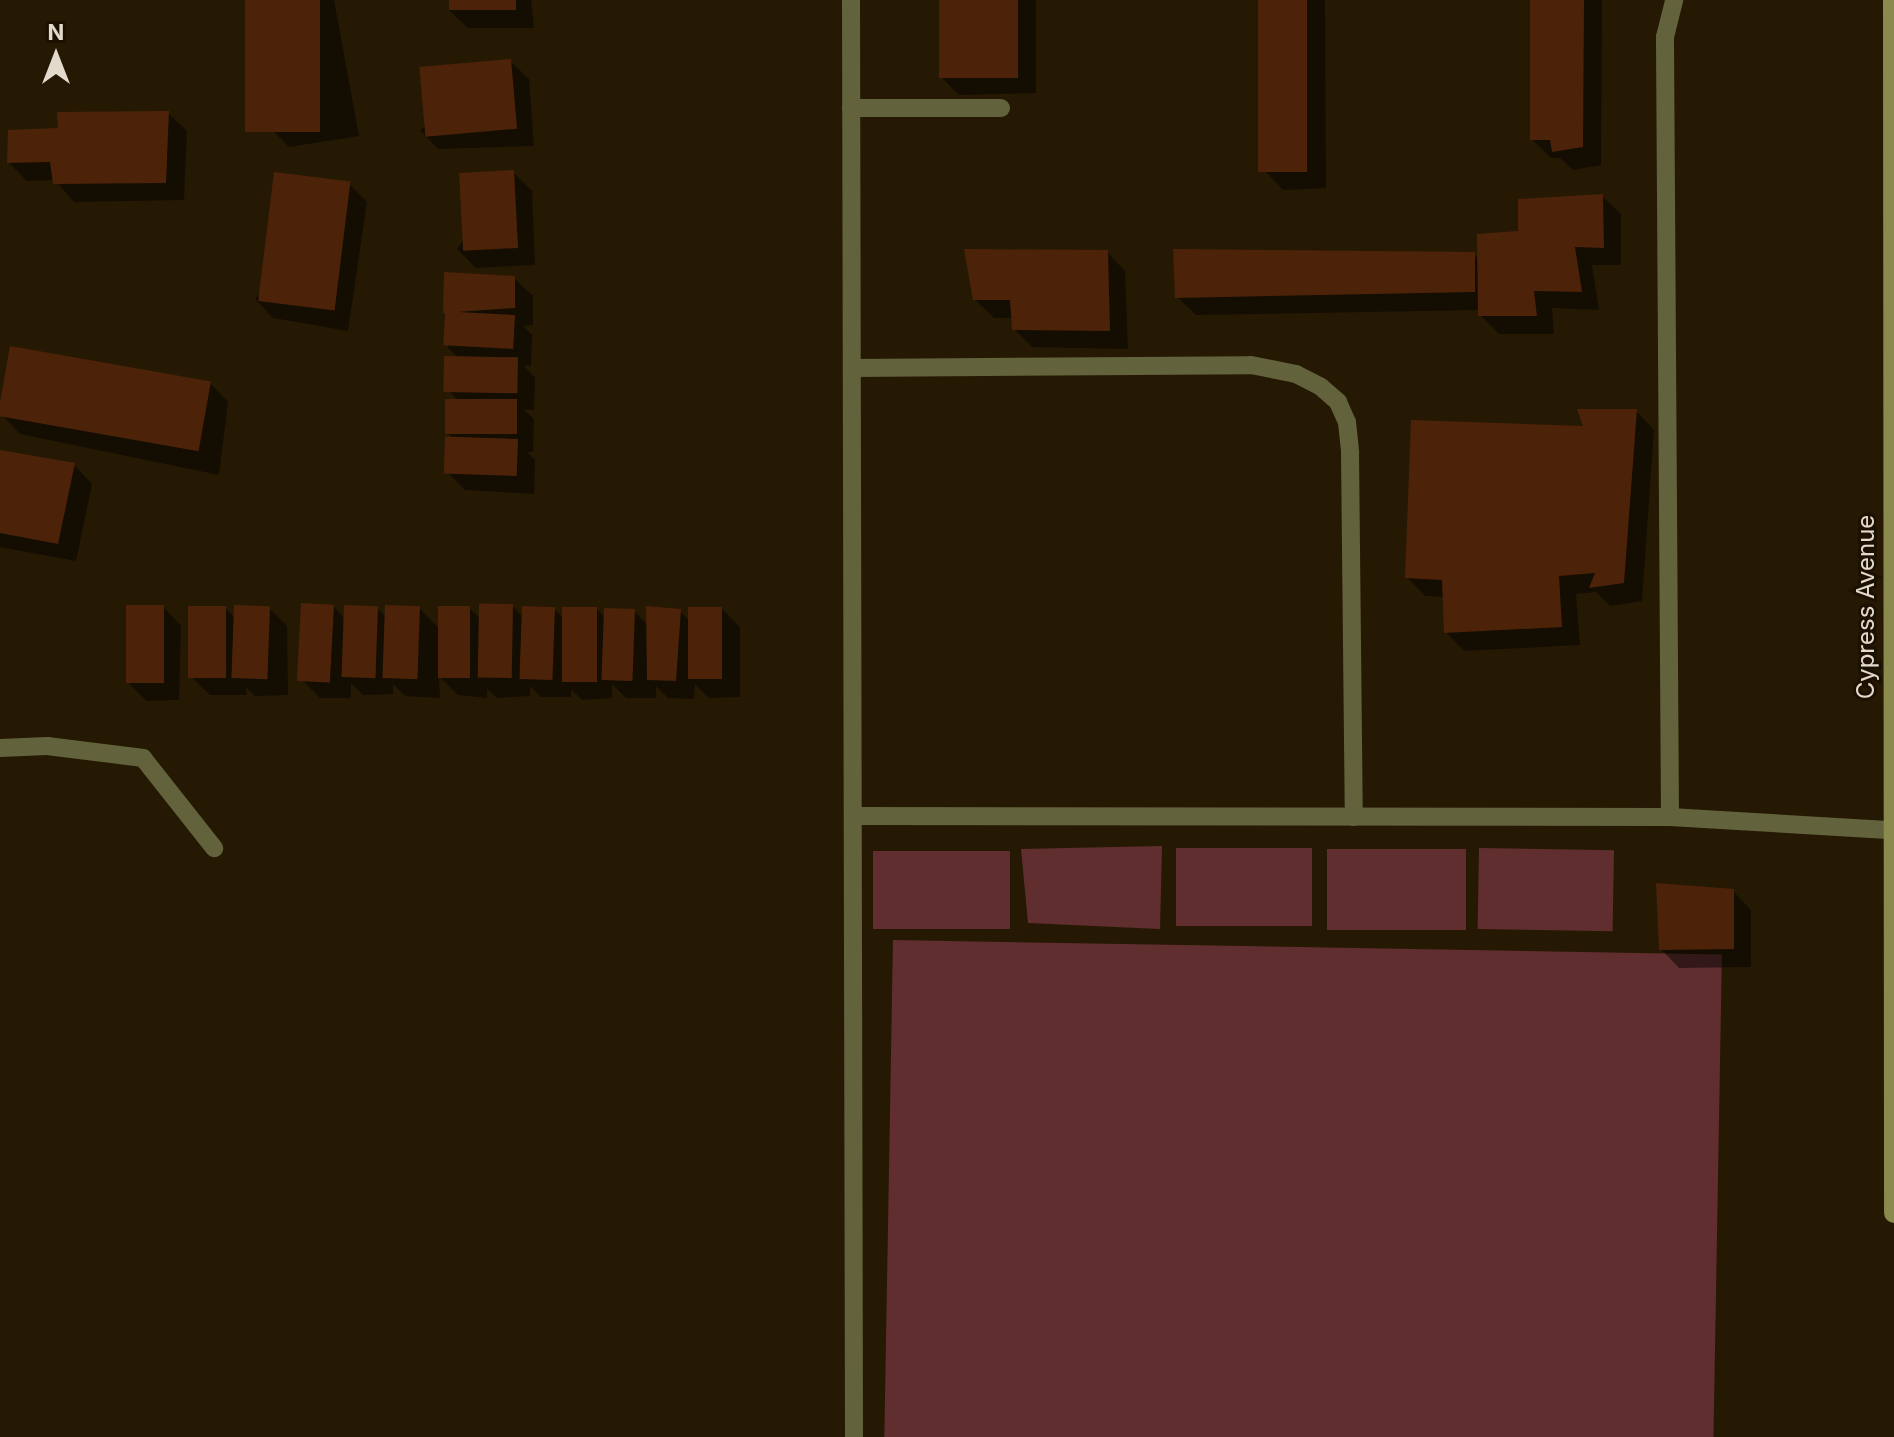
<!DOCTYPE html>
<html>
<head>
<meta charset="utf-8">
<style>
	body { margin:0 }
	#map { position:relative; width:1894px; height:1437px; overflow:hidden; background:#261903; font-family:Inter,sans-serif }
	div>[style] { position:absolute }
	.green>* { inset:0; background:#612e30; transform-origin:0 0 }
	.shadow>* { inset:0; background:#0007 }
	.building>* { inset:0; background:#4c2309; transform-origin:0 0 }
	.lane>* { height:18px; margin:-9px; padding:0 9px; transform-origin:9px; border-radius:9px; background:#62623d }
	.secondary>* { height:20px; margin:-10px; padding:0 10px; transform-origin:10px; border-radius:10px; background:#8a8a4e }
	span { translate:-50% -50%; white-space:nowrap; text-align:center; line-height:1.15; -webkit-text-stroke:6px #1c1000; paint-order:stroke }
	.street-label { font-size:24px; color:#e3dacd }
	.north { position:absolute; left:16px; top:16px; width:80px; height:80px; -webkit-text-stroke:6px #1c1000; paint-order:stroke; rotate:0deg; font-size:22px; font-weight:700; line-height:32px; text-align:center; color:#e3dacd }
	.north::after { content:''; display:block; margin:auto; width:28px; height:36px; background:#e3dacd; clip-path:polygon(50% 0,100% 100%,50% 72%,0 100%) }
</style>
</head>
<body>
<div id="map">
	<div class="green">
		<div style="clip-path:polygon(1162px 846px,1160px 929px,1028px 923px,1021px 849px)"></div>
		<div style="left:1176px;top:848px;width:136px;height:78px"></div>
		<div style="left:1479px;top:848px;width:135px;height:81px;rotate:1deg"></div>
		<div style="left:1327px;top:849px;width:139px;height:81px"></div>
		<div style="left:1010px;top:851px;width:78px;height:137px;rotate:90deg"></div>
		<div style="left:893px;top:940px;width:829px;height:497px;rotate:1deg"></div>
	</div>
	<div class="shadow">
		<div style="clip-path:polygon(247px 0,334px 0,359px 136px,289px 147px,271px 129px)"></div>
		<div style="clip-path:polygon(451px 0,531px 0,534px 28px,468px 28px,449px 10px)"></div>
		<div style="clip-path:polygon(941px 0,1036px 0,1036px 93px,959px 95px,941px 77px)"></div>
		<div style="clip-path:polygon(1260px 0,1325px 0,1326px 188px,1283px 190px,1265px 171px)"></div>
		<div style="clip-path:polygon(1532px 0,1602px 0,1601px 165px,1573px 170px,1560px 158px,1551px 158px,1532px 139px)"></div>
		<div style="clip-path:polygon(510px 61px,529px 79px,534px 146px,438px 149px,420px 130px)"></div>
		<div style="clip-path:polygon(168px 113px,187px 131px,184px 200px,74px 202px,55px 180px,27px 181px,9px 163px,60px 130px)"></div>
		<div style="clip-path:polygon(513px 172px,532px 191px,535px 265px,476px 268px,457px 249px)"></div>
		<div style="clip-path:polygon(349px 184px,367px 202px,348px 331px,273px 318px,255px 299px)"></div>
		<div style="clip-path:polygon(1602px 196px,1621px 214px,1621px 265px,1592px 265px,1599px 310px,1552px 308px,1554px 334px,1499px 334px,1480px 315px,1480px 310px,1196px 315px,1177px 297px,1474px 254px,1479px 260px,1520px 233px)"></div>
		<div style="clip-path:polygon(1107px 252px,1125px 271px,1128px 349px,1032px 347px,1014px 329px,1013px 318px,994px 318px,975px 300px)"></div>
		<div style="clip-path:polygon(514px 278px,533px 296px,533px 325px,523px 326px,532px 335px,531px 366px,524px 366px,535px 378px,534px 410px,524px 410px,534px 419px,533px 452px,527px 452px,535px 460px,534px 494px,465px 490px,447px 472px,457px 442px,448px 433px,459px 401px,450px 392px,459px 358px,448px 348px,453px 320px,445px 313px)"></div>
		<div style="clip-path:polygon(210px 383px,228px 402px,219px 475px,20px 434px,2px 415px)"></div>
		<div style="clip-path:polygon(1636px 411px,1654px 430px,1642px 601px,1610px 606px,1596px 592px,1576px 594px,1580px 645px,1464px 651px,1446px 632px,1444px 597px,1425px 596px,1407px 577px,1586px 428px)"></div>
		<div style="clip-path:polygon(0 452px,74px 465px,92px 484px,76px 561px,0 547px)"></div>
		<div style="clip-path:polygon(333px 606px,346px 620px,377px 608px,387px 618px,419px 608px,440px 629px,469px 608px,481px 619px,512px 606px,524px 618px,554px 609px,564px 619px,597px 609px,606px 619px,634px 611px,648px 625px,680px 611px,690px 621px,722px 609px,740px 627px,740px 697px,709px 698px,695px 684px,694px 699px,668px 698px,656px 686px,656px 698px,626px 698px,612px 684px,612px 698px,582px 700px,571px 689px,571px 697px,541px 697px,530px 686px,530px 696px,497px 698px,487px 689px,487px 698px,458px 695px,439px 676px,440px 698px,405px 696px,393px 684px,393px 694px,363px 695px,351px 683px,351px 698px,320px 698px,302px 680px)"></div>
		<div style="clip-path:polygon(163px 607px,181px 626px,179px 700px,146px 701px,128px 682px)"></div>
		<div style="clip-path:polygon(225px 608px,236px 619px,269px 608px,287px 626px,288px 695px,255px 696px,246px 687px,247px 695px,210px 695px,191px 677px)"></div>
		<div style="clip-path:polygon(1733px 891px,1751px 910px,1751px 967px,1679px 968px,1661px 949px)"></div>
	</div>
	<div class="building">
		<div style="left:245px;top:0;width:75px;height:132px"></div>
		<div style="left:449px;top:0;width:67px;height:10px"></div>
		<div style="left:939px;top:0;width:79px;height:78px"></div>
		<div style="left:1258px;top:0;width:49px;height:172px"></div>
		<div style="clip-path:polygon(1530px 0,1584px 0,1583px 147px,1552px 152px,1550px 140px,1530px 140px)"></div>
		<div style="left:511px;top:59px;width:70px;height:92px;rotate:85deg"></div>
		<div style="clip-path:polygon(169px 111px,166px 183px,53px 184px,50px 162px,7px 163px,8px 130px,58px 128px,57px 112px)"></div>
		<div style="left:514px;top:170px;width:78px;height:55px;rotate:87deg"></div>
		<div style="left:274px;top:172px;width:77px;height:130px;rotate:7deg"></div>
		<div style="clip-path:polygon(1603px 194px,1604px 248px,1575px 247px,1582px 292px,1534px 291px,1537px 316px,1478px 316px,1477px 234px,1518px 231px,1518px 199px)"></div>
		<div style="clip-path:polygon(964px 249px,1108px 250px,1110px 331px,1012px 330px,1010px 300px,973px 300px)"></div>
		<div style="clip-path:polygon(1173px 249px,1475px 252px,1475px 292px,1175px 298px)"></div>
		<div style="clip-path:polygon(444px 272px,515px 276px,515px 308px,443px 313px)"></div>
		<div style="left:515px;top:315px;width:34px;height:70px;rotate:93deg"></div>
		<div style="left:10px;top:346px;width:204px;height:71px;rotate:10deg"></div>
		<div style="left:444px;top:356px;width:74px;height:36px;rotate:1deg"></div>
		<div style="left:445px;top:399px;width:72px;height:35px"></div>
		<div style="clip-path:polygon(1577px 409px,1637px 409px,1624px 583px,1589px 588px,1595px 573px,1559px 576px,1562px 627px,1444px 633px,1442px 580px,1405px 578px,1411px 420px,1583px 426px)"></div>
		<div style="left:518px;top:439px;width:37px;height:73px;rotate:92deg"></div>
		<div style="clip-path:polygon(0 450px,75px 463px,58px 544px,0 533px)"></div>
		<div style="left:301px;top:603px;width:33px;height:78px;rotate:3deg"></div>
		<div style="left:513px;top:604px;width:74px;height:34px;rotate:91deg"></div>
		<div style="left:126px;top:605px;width:38px;height:78px"></div>
		<div style="left:234px;top:605px;width:36px;height:73px;rotate:2deg"></div>
		<div style="left:344px;top:605px;width:34px;height:72px;rotate:2deg"></div>
		<div style="left:385px;top:605px;width:35px;height:73px;rotate:2deg"></div>
		<div style="left:188px;top:606px;width:38px;height:72px"></div>
		<div style="left:438px;top:606px;width:32px;height:72px"></div>
		<div style="left:522px;top:606px;width:33px;height:73px;rotate:2deg"></div>
		<div style="clip-path:polygon(646px 606px,681px 609px,676px 681px,647px 680px)"></div>
		<div style="left:562px;top:607px;width:35px;height:75px"></div>
		<div style="left:722px;top:607px;width:72px;height:34px;rotate:90deg"></div>
		<div style="left:604px;top:608px;width:31px;height:72px;rotate:2deg"></div>
		<div style="clip-path:polygon(1656px 883px,1734px 889px,1734px 949px,1659px 950px)"></div>
	</div>
	<div class="lane">
		<div style="left:851px;top:0;width:1437px;rotate:89.88deg"></div>
		<div style="left:851px;top:108px;width:150px"></div>
		<div style="left:852px;top:368px;width:399px;rotate:-0.4deg"></div>
		<div style="left:1251px;top:365px;width:46px;rotate:11.3deg"></div>
		<div style="left:1296px;top:374px;width:28px;rotate:27deg"></div>
		<div style="left:1321px;top:387px;width:23px;rotate:41deg"></div>
		<div style="left:1338px;top:402px;width:22px;rotate:66deg"></div>
		<div style="left:1347px;top:422px;width:31px;rotate:84deg"></div>
		<div style="left:1350px;top:453px;width:364px;rotate:89.4deg"></div>
		<div style="left:0;top:748px;width:47px;rotate:-2.4deg"></div>
		<div style="left:47px;top:746px;width:97px;rotate:7.1deg"></div>
		<div style="left:143px;top:758px;width:115px;rotate:51.7deg"></div>
		<div style="left:853px;top:816px;width:817px;rotate:0.07deg"></div>
		<div style="left:1670px;top:817px;width:222px;rotate:3.4deg"></div>
		<div style="left:1670px;top:817px;width:780px;rotate:-90.37deg"></div>
		<div style="left:1665px;top:37px;width:38px;rotate:-76deg"></div>
	</div>
	<div class="secondary">
		<div style="left:1893px;top:0;width:1213px;rotate:89.95deg"></div>
	</div>
	<div class="street-label">
		<span style="left:1866px;top:607px;rotate:-90deg">Cypress Avenue</span>
	</div>
	<div class="north">N</div>
</div>
</body>
</html>
